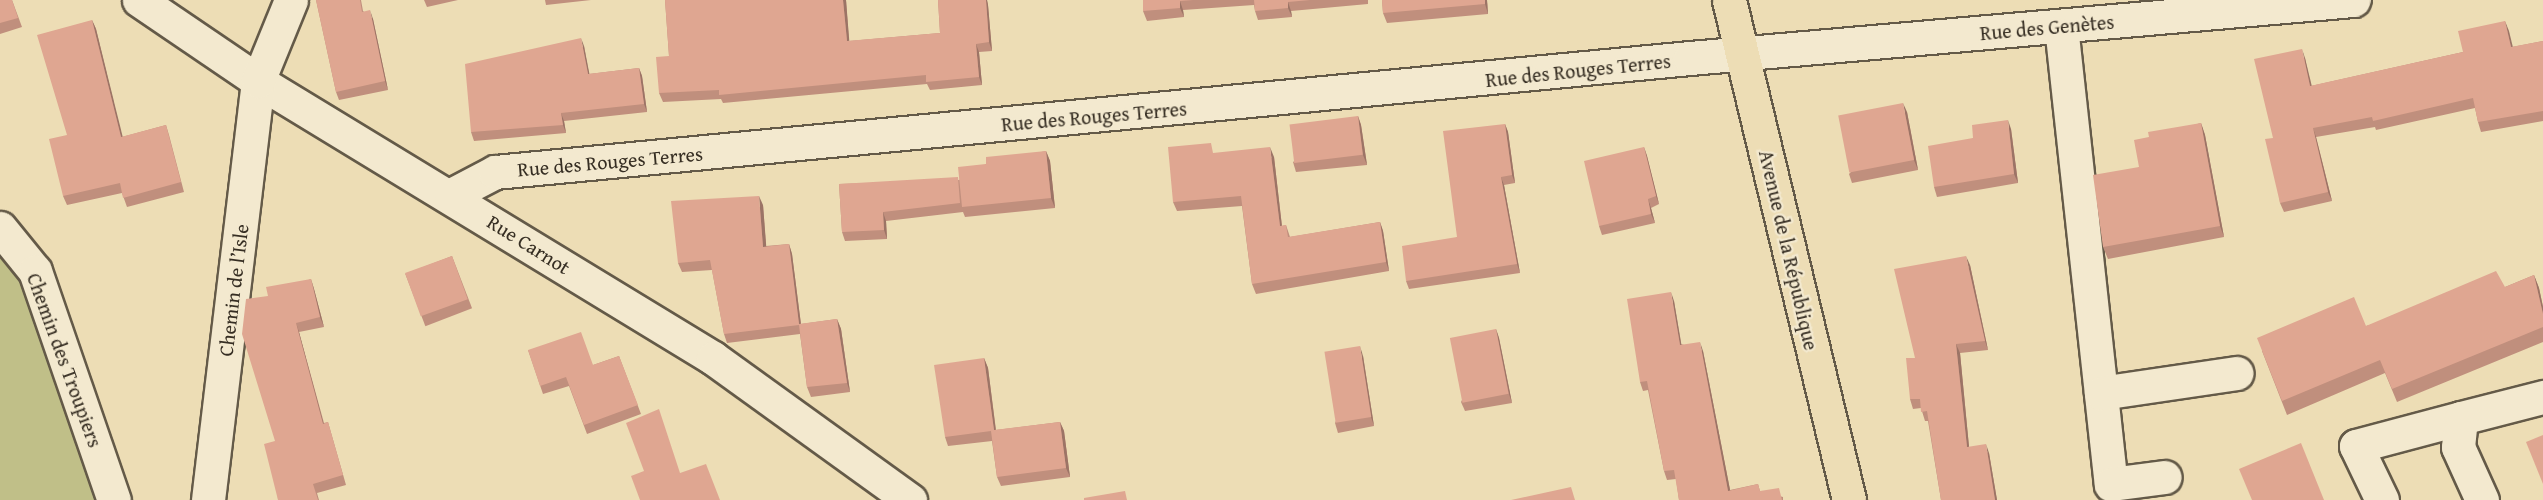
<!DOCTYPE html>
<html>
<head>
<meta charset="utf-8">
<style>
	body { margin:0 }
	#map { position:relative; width:2543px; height:500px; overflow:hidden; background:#edddb5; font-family:"Gentium Book Plus",serif }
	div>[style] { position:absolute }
	.green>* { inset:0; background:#c0bf88 }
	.roads { filter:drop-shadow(2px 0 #645a48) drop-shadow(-2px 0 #645a48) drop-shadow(0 2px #645a48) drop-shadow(0 -2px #645a48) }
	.minor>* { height:33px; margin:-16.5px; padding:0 16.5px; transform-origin:16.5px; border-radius:16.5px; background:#f3e9cf }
	.major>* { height:33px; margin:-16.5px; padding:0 16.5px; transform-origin:16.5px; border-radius:16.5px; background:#edddb5 }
	.wall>* { inset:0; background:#c08f7d; transform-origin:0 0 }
	.shaded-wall>* { inset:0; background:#9c7466 }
	.building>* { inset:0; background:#dfa691; transform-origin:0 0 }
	span { translate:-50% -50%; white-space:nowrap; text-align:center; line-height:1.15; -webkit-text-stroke:4.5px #f3e9cf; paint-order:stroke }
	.street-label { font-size:20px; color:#362e23 }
</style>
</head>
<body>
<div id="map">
	<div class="green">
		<div style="clip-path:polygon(0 249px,18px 271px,98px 500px,0 500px)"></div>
	</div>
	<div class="roads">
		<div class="minor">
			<div style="left:139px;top:0;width:144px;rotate:34.2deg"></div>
			<div style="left:258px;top:81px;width:533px;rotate:31.33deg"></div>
			<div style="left:713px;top:358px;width:243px;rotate:35.8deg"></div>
			<div style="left:2061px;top:26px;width:461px;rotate:83.8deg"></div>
			<div style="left:2111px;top:484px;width:54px;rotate:-7.4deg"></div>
			<div style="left:451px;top:195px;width:50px;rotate:-27.6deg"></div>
			<div style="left:495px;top:172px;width:1200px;rotate:-5.45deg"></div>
			<div style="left:1690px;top:58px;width:666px;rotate:-5deg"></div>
			<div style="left:0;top:228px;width:55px;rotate:50.9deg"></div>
			<div style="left:35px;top:271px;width:242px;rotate:71deg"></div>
			<div style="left:2101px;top:393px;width:137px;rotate:-8.4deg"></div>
			<div style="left:208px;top:500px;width:422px;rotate:-83.2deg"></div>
			<div style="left:258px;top:81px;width:87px;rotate:-67.8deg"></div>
			<div style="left:2382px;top:500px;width:60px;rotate:-115.7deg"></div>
			<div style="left:2356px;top:446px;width:109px;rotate:-14.9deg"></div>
			<div style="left:2482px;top:500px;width:58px;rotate:-114.4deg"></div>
			<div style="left:2458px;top:447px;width:29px;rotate:-84deg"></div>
			<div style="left:2461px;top:418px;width:85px;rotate:-14.4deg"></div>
		</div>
		<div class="major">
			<div style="left:1729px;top:0;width:514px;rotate:76.5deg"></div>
		</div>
	</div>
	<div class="wall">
		<div style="clip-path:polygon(0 0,12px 0,22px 27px,0 34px)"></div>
		<div style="clip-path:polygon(316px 0,361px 0,363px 11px,373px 19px,388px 90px,339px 100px,336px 92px)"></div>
		<div style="clip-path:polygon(424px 0,458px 0,427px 7px)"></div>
		<div style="clip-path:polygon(545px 0,591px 0,546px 5px)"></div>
		<div style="clip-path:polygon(665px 0,846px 0,849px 41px,940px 33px,938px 0,987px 0,988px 5px,992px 51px,979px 52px,982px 85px,930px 90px,927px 84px,723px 103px,721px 99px,663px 102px,659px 93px,669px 56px)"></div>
		<div style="clip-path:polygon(1143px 0,1368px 0,1368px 4px,1291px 11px,1292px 17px,1258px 20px,1255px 11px,1254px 5px,1183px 10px,1184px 17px,1147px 21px,1143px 11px)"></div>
		<div style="clip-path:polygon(1382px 0,1487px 0,1488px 14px,1387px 23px,1383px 13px)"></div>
		<div style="clip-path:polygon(92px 20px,96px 29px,122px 137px,166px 125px,169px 135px,184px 192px,127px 207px,122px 193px,67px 205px,63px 196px,67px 135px)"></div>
		<div style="clip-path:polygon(2505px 21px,2512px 47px,2543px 41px,2543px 121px,2481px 132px,2478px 122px,2475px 108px,2376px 130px,2375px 127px,2316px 137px,2332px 201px,2284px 212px,2280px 203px,2273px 138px,2305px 58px,2311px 86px,2463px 52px)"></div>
		<div style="clip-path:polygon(584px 46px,589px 74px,639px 68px,642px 76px,647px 112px,564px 121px,566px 133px,474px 141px,471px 132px)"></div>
		<div style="clip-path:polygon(1907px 112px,1918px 170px,1852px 183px,1849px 174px)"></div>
		<div style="clip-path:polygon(1358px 116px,1361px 125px,1367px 165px,1296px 172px,1293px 162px)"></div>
		<div style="clip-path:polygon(2201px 123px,2205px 135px,2224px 237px,2108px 259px,2103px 247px,2139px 167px,2149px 137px)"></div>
		<div style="clip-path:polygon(1505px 124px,1508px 132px,1515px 183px,1504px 185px,1520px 273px,1409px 289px,1406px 281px,1457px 237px)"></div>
		<div style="clip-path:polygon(2011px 129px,2018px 183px,1937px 197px,1934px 187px,1973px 138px)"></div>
		<div style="clip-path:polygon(1644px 147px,1647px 156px,1659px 204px,1651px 208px,1655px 223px,1602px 235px,1599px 226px)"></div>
		<div style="clip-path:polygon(1046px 151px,1050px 161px,1055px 208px,965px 217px,963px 212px,886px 221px,887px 239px,845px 241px,842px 232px,839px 184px,959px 180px,986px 164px)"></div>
		<div style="clip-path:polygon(1274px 157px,1282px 226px,1286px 225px,1290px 237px,1380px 222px,1383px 231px,1389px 271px,1256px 294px,1252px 284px,1242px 206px,1177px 211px,1173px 202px)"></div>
		<div style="clip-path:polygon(763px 205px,766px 246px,789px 244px,792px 254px,801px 324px,837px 319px,841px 329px,850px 392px,811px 397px,807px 387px,800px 334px,727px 343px,724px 334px,712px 270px,682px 272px,678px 263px)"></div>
		<div style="left:452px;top:256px;width:56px;height:50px;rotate:69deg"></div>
		<div style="clip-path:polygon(1970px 265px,1988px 350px,1960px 353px,1969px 447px,1989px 453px,1997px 500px,1941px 500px,1928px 421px,1925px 421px,1921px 408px,1913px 409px,1910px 399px,1915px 358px)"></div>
		<div style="clip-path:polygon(2534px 275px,2539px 288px,2543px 307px,2543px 342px,2397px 402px,2385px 373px,2287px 415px,2262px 351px,2366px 326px,2505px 287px)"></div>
		<div style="clip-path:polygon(311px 279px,314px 289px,324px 327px,299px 332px,324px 423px,328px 422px,346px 485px,317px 493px,319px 500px,278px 500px,268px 296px)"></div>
		<div style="clip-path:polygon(1674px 301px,1681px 344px,1703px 351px,1730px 490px,1758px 484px,1760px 491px,1783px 497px,1783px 500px,1679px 500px,1676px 479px,1667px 480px,1664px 471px,1648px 390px,1643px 391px,1640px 382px)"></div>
		<div style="clip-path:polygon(1496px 329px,1499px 338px,1512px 403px,1465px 411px,1461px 402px)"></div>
		<div style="clip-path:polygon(528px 350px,593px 365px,619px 356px,641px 414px,587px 434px,569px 386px,543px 394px)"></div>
		<div style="clip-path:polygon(1363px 356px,1374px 426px,1338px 433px,1335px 423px)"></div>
		<div style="clip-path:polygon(984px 358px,988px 368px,996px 430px,1060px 422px,1064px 431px,1070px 477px,1001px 486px,997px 477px,992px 441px,948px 446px,945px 437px)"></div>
	</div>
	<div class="shaded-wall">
		<div style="clip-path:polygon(843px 0,846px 0,850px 50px,847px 41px)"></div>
		<div style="clip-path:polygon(986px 0,987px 0,988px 5px,992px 51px,989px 42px)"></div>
		<div style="clip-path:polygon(1485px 0,1487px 0,1488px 14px,1485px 4px)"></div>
		<div style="clip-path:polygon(1180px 1px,1183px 10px,1184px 17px,1180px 8px)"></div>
		<div style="clip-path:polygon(1288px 2px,1291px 11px,1292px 17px,1288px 8px)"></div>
		<div style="clip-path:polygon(370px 10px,373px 19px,388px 90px,385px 81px)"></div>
		<div style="clip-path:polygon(92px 20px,96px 29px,125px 146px,121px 137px)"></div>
		<div style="clip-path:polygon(2505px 21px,2509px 31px,2515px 56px,2511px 47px)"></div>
		<div style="clip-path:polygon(581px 38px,584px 46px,591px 82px,588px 74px)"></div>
		<div style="clip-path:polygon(976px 44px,979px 52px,982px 85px,979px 77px)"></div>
		<div style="clip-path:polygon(2302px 49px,2305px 58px,2314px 95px,2310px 86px)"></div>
		<div style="clip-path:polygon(639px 68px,642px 76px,647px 112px,644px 104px)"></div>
		<div style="clip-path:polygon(1903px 103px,1907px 112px,1918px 170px,1914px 160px)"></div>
		<div style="clip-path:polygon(561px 113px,564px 121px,566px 133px,563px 125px)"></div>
		<div style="clip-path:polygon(1358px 116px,1361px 125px,1367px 165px,1363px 155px)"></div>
		<div style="clip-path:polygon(2008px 120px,2011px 129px,2018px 183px,2014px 174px)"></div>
		<div style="clip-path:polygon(2201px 123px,2205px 135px,2224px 237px,2220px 226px)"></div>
		<div style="clip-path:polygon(1505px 124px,1508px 132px,1515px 183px,1512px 175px)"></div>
		<div style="clip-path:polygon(2313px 128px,2316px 137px,2332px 201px,2328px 192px)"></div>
		<div style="clip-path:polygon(1270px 147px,1274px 157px,1283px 236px,1280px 226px)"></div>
		<div style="clip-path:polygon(1644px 147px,1647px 156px,1659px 204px,1656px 196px)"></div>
		<div style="clip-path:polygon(1046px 151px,1050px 161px,1055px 208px,1051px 198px)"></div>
		<div style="clip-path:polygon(1501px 177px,1504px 185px,1520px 273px,1517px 264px)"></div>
		<div style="clip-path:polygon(759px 196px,763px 205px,767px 256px,763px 247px)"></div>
		<div style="clip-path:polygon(1648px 199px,1651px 208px,1655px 223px,1651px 214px)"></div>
		<div style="clip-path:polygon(883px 212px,886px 221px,887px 239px,884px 230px)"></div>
		<div style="clip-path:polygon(1380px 222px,1383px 231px,1389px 271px,1386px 262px)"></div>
		<div style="clip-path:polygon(789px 244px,792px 254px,802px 333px,799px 324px)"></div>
		<div style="clip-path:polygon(1966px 256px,1970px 265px,1988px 350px,1985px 341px)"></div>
		<div style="clip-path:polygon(2534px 275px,2539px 288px,2543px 307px,2543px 314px)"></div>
		<div style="clip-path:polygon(311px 279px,314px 289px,324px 327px,320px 317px)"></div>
		<div style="clip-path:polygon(1671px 292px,1674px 301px,1683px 354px,1680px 345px)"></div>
		<div style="clip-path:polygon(837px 319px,841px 329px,850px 392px,847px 383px)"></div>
		<div style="clip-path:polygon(296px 323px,299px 332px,326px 433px,323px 424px)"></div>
		<div style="clip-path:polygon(1496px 329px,1499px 338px,1512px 403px,1509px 394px)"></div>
		<div style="clip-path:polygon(1700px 342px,1703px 351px,1732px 500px,1728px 491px)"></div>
		<div style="clip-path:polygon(1956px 344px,1960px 353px,1970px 457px,1967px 447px)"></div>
		<div style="clip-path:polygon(1360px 346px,1363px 356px,1374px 426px,1371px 417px)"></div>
		<div style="clip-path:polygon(984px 358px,988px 368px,997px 440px,994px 430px)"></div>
		<div style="clip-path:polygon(1060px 422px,1064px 431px,1070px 477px,1066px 468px)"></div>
		<div style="clip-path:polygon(1986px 444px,1989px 453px,1997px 500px,1995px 500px)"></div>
	</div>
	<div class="building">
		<div style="clip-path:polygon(0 0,12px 0,18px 18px,0 23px)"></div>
		<div style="clip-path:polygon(316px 0,360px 0,362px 12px,370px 10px,385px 81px,336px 92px)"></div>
		<div style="clip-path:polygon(665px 0,843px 0,847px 41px,940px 33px,938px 0,986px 0,989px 42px,976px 44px,979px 77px,926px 82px,926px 75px,719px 95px,719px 90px,659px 93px,656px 57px,669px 56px)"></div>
		<div style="clip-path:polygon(1143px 0,1193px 0,1180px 1px,1180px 8px,1143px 11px)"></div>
		<div style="clip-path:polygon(1254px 0,1310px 0,1288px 2px,1288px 8px,1255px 11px)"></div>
		<div style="clip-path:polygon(1382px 0,1485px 0,1485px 4px,1383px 13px)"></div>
		<div style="clip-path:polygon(92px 20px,121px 137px,166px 125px,181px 182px,123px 198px,120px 183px,63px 196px,49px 139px,67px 135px,37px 35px)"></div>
		<div style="clip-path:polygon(2505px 21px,2511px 47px,2543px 41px,2543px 111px,2478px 122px,2473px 98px,2373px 121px,2372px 117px,2313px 128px,2328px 192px,2280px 203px,2265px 139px,2273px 138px,2254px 59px,2302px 49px,2310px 86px,2463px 52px,2458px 31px)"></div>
		<div style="clip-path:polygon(581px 38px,588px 74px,639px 68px,644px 104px,561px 113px,563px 125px,471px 132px,465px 64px)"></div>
		<div style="left:1903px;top:103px;width:58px;height:66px;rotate:79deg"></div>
		<div style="left:1358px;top:116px;width:39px;height:69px;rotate:83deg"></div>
		<div style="clip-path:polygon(2008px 120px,2014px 174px,1934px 187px,1928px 146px,1973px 138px,1972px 125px)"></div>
		<div style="clip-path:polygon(2201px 123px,2220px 226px,2103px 247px,2093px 175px,2139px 167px,2134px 140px,2149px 137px,2148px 132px)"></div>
		<div style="clip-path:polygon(1505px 124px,1512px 175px,1501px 177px,1517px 264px,1406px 281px,1402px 246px,1457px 237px,1443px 131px)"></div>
		<div style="clip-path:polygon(1211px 143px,1213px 153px,1270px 147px,1280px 226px,1286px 225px,1288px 237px,1380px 222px,1386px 262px,1252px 284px,1241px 196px,1173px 202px,1168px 147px)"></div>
		<div style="clip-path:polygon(1644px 147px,1656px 196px,1648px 199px,1651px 214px,1599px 226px,1584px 161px)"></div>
		<div style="clip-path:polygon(1046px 151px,1051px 198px,962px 207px,958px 167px,986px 164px,986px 157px)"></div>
		<div style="clip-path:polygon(958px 177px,960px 203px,883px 212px,884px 230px,842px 232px,839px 184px)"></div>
		<div style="clip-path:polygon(759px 196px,763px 247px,789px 244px,799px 324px,837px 319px,847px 383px,807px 387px,799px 325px,724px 334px,710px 260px,678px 263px,671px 201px)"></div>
		<div style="left:452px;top:256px;width:46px;height:50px;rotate:70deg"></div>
		<div style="clip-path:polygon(1966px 256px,1985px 341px,1956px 344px,1967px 447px,1986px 444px,1995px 500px,1941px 500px,1927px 411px,1921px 412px,1920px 399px,1910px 399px,1906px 358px,1915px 358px,1894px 269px)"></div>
		<div style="clip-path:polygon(2496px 271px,2505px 287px,2534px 275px,2543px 314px,2543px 327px,2392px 389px,2380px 360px,2282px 401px,2257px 338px,2354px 297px,2366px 326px)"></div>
		<div style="clip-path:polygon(311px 279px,320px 317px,296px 323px,323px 424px,328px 422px,343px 475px,313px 484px,318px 500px,278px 500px,264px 444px,275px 441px,242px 334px,246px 299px,268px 296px,266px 287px)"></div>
		<div style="clip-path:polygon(1671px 292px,1680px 345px,1700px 342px,1728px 491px,1758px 484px,1760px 491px,1779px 488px,1782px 500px,1679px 500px,1674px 470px,1664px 471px,1647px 381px,1640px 382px,1627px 299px)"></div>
		<div style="left:1496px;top:329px;width:66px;height:47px;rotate:79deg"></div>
		<div style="clip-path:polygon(581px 332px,593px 365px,619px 356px,638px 405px,584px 425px,566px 377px,540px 386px,528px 350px)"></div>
		<div style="left:1360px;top:346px;width:72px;height:36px;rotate:81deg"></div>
		<div style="clip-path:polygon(984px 358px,994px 430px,1060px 422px,1066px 468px,997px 477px,991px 431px,945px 437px,934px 365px)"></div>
		<div style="clip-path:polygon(659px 409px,680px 473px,706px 464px,720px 500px,640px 500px,631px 476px,644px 471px,626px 423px)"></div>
		<div style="clip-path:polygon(2543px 435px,2543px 484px,2526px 442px)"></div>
		<div style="clip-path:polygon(2301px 443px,2324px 500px,2252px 500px,2239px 469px)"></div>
		<div style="clip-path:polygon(1571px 487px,1575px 500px,1511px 500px)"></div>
		<div style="clip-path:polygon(1125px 491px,1127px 500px,1084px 500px,1084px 498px)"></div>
	</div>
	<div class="street-label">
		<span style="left:2047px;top:27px;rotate:-5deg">Rue des Genètes</span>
		<span style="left:1578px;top:70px;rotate:-6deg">Rue des Rouges Terres</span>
		<span style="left:1094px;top:116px;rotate:-5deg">Rue des Rouges Terres</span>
		<span style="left:610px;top:161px;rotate:-5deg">Rue des Rouges Terres</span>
		<span style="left:529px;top:244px;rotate:32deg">Rue Carnot</span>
		<span style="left:1789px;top:250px;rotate:77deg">Avenue de la République</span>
		<span style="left:233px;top:290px;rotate:-83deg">Chemin de l’Isle</span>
		<span style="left:65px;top:360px;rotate:70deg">Chemin des Troupiers</span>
	</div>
</div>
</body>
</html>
